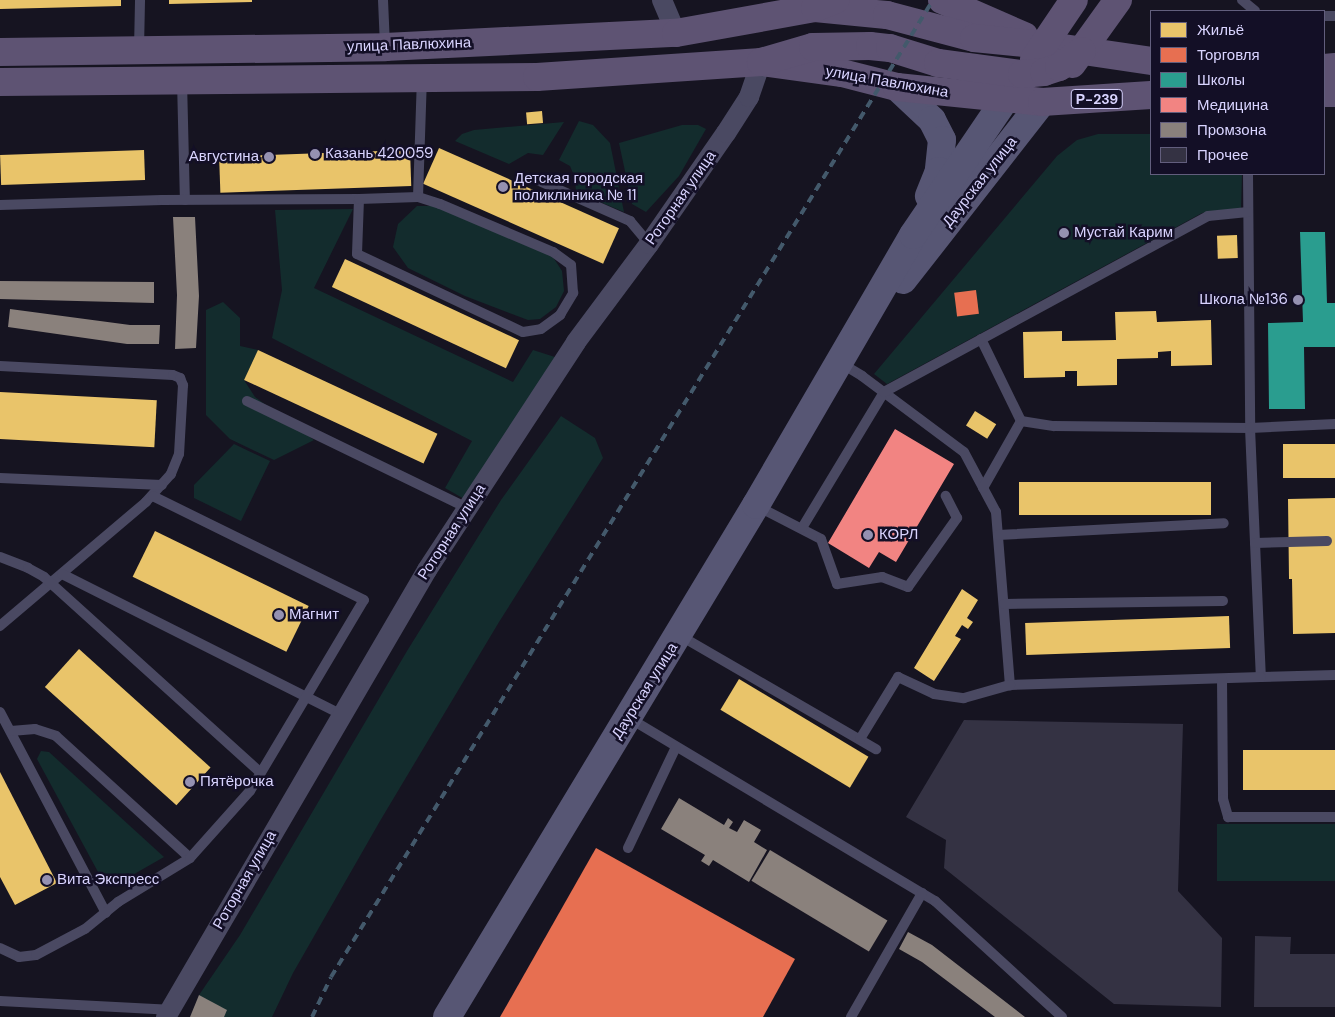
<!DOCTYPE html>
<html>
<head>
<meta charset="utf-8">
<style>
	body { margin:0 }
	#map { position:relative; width:1335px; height:1017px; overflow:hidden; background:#161421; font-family:"DM Sans",sans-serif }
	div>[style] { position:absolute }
	.green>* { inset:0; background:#132c2d; transform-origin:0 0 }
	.homes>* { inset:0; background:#e9c46a; transform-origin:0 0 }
	.shops>* { inset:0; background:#e76f51; transform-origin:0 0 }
	.schools>* { inset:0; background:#2a9d8f }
	.health>* { inset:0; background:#f28482 }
	.industry>* { inset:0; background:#8a817c; transform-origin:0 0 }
	.building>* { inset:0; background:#343243 }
	.lane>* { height:10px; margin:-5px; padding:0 5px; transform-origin:5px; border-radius:5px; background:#4a4962 }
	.street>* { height:20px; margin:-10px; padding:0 10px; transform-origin:10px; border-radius:10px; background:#4a4962 }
	.secondary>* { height:28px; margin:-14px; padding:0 14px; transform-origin:14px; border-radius:14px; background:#575674 }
	.primary>* { height:28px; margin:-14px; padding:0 14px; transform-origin:14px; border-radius:14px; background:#5e5373 }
	.rail>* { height:4px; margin-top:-2px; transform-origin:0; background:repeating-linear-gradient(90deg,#43596b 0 8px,transparent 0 14px) }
	.dots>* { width:14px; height:14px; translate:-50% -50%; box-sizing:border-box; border:2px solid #130f26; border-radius:50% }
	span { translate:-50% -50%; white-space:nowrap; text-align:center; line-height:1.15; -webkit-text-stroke:5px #130f26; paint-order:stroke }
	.shield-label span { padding:1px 4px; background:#130f26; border:1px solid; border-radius:4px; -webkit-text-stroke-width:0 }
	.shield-label { font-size:14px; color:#d9d4ff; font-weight:700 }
	.street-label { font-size:15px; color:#d9d4ff }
	.poi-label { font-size:15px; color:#d9d4ff }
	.left { translate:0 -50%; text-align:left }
	.right { translate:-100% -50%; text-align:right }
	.legend { position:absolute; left:1150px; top:10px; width:175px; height:165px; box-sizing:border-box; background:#130f26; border:1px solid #625e7d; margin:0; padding:6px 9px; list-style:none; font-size:15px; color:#d9d4ff }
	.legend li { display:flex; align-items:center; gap:10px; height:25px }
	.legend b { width:25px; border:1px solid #625e7d }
</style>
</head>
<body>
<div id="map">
	<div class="green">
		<div style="clip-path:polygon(579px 121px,593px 125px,610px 143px,624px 212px,576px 192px,575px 178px,570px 166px,559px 160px)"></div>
		<div style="clip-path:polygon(564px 122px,543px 155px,528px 153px,509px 164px,455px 141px,462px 134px,474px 130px)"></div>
		<div style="clip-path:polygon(682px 125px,698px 125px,706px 129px,679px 176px,646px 212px,632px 204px,619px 143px)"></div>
		<div style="clip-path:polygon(1098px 134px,1151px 134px,1151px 174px,1242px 174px,1241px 209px,1202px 213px,887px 384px,874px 374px,1057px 156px,1077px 140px)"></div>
		<div style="clip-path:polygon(417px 206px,440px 206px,551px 254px,562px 271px,564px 291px,556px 307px,540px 319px,528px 320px,465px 296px,408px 268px,393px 247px,398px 224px)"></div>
		<div style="clip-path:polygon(353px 209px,314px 288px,513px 382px,533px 350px,558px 358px,466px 500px,445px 488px,472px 441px,272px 338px,282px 290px,275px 210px)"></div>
		<div style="clip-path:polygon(223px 302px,240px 318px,240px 346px,258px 350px,244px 380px,255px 397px,314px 440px,274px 460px,230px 439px,206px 415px,206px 310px)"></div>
		<div style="clip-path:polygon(561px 416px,595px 438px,603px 458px,499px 622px,380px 821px,293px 973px,272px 1017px,224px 1017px,199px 995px,240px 935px,407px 651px,501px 500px)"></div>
		<div style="clip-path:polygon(234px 444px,270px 461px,241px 521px,194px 498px,194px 485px)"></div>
		<div style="clip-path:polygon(41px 751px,49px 752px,164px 857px,115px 885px,104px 883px,37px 759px)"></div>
		<div style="left:1217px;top:824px;width:118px;height:57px"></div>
	</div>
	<div class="homes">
		<div style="clip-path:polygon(0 0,121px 0,121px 6px,0 9px)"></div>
		<div style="clip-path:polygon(169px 0,252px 0,252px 2px,169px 4px)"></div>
		<div style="left:542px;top:111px;width:12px;height:16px;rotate:85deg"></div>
		<div style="left:439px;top:148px;width:197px;height:39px;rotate:24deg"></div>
		<div style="left:144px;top:150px;width:30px;height:144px;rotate:88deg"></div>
		<div style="left:410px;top:150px;width:36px;height:191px;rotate:88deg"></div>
		<div style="left:1237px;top:235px;width:23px;height:20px;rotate:88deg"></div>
		<div style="left:345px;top:259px;width:192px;height:31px;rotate:25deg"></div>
		<div style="clip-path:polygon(1156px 311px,1157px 322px,1211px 320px,1212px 365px,1171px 366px,1171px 351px,1158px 352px,1158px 358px,1117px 359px,1117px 385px,1077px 386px,1077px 371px,1065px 371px,1065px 377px,1024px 378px,1023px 332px,1062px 331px,1062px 341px,1116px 340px,1115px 312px)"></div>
		<div style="left:258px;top:350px;width:198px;height:33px;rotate:25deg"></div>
		<div style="left:0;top:392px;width:157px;height:47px;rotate:3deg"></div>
		<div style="left:975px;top:411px;width:25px;height:17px;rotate:32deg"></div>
		<div style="left:1335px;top:444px;width:34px;height:52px;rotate:90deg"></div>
		<div style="left:1211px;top:482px;width:33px;height:192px;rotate:90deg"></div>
		<div style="clip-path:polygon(1335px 498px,1335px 633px,1293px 634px,1292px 579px,1289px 579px,1288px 499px)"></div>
		<div style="left:155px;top:531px;width:171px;height:51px;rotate:26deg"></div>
		<div style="clip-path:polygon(962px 589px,978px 600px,967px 618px,973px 622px,968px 629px,962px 625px,955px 636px,961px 639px,934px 681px,914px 668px)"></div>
		<div style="left:1229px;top:616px;width:32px;height:204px;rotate:88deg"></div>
		<div style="left:79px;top:649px;width:177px;height:51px;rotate:42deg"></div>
		<div style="left:739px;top:679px;width:151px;height:36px;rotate:31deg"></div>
		<div style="left:1335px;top:750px;width:40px;height:92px;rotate:90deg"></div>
		<div style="clip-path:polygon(0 772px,57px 883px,15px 905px,0 877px)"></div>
	</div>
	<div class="shops">
		<div style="left:976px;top:290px;width:24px;height:22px;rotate:83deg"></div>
		<div style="clip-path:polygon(596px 848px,795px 959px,763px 1017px,500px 1017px)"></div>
	</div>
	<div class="schools">
		<div style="clip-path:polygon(1300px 232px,1325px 232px,1327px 303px,1335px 303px,1335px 347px,1304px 347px,1305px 409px,1269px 409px,1268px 323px,1303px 322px)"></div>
	</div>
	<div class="health">
		<div style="clip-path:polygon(895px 429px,954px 464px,896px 562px,879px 552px,869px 568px,828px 543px)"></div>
	</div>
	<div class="industry">
		<div style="clip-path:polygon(173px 217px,195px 217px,199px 296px,196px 348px,175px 349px,177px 295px)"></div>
		<div style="clip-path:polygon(0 281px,154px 282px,154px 303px,0 299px)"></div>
		<div style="clip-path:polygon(10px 309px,130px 325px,160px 325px,159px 344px,127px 344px,8px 327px)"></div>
		<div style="clip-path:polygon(679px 798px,724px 825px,728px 818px,733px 822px,729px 828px,737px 832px,744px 820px,761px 830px,754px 842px,767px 850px,749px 882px,713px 860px,709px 866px,701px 861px,705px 855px,661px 829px)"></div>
		<div style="left:770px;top:850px;width:137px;height:36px;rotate:31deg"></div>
		<div style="clip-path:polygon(908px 932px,932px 945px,1025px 1017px,995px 1017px,922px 962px,899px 949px)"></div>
		<div style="clip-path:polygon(199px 995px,227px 1010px,224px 1017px,190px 1017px)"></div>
	</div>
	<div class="building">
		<div style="clip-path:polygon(964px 720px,1183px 724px,1178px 891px,1222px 938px,1221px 1007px,1114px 1004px,944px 868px,946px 840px,906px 817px)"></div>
		<div style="clip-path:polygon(1255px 936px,1291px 937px,1290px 954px,1335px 954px,1335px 1007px,1254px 1007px)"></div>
	</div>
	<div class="lane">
		<div style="left:383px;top:0;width:46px;rotate:87.5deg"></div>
		<div style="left:1242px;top:0;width:17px;rotate:40deg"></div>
		<div style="left:1324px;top:16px;width:11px"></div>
		<div style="left:139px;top:49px;width:49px;rotate:-88.8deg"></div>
		<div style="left:182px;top:81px;width:119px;rotate:88.6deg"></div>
		<div style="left:1248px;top:174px;width:254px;rotate:89.5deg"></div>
		<div style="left:1250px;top:428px;width:249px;rotate:87.5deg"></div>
		<div style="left:1261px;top:677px;width:74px;rotate:-1.5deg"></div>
		<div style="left:537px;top:180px;width:102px;rotate:23.8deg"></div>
		<div style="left:630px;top:221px;width:30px;rotate:50deg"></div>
		<div style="left:418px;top:197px;width:119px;rotate:-88.1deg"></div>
		<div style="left:0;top:205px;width:162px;rotate:-1.8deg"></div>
		<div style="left:162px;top:200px;width:197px;rotate:-0.3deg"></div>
		<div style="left:359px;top:199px;width:55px;rotate:92.1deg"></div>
		<div style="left:357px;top:254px;width:183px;rotate:25.2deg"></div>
		<div style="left:523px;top:332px;width:18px;rotate:-9deg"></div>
		<div style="left:541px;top:329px;width:24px;rotate:-36deg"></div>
		<div style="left:560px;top:315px;width:26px;rotate:-59deg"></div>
		<div style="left:573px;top:293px;width:28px;rotate:-94deg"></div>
		<div style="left:571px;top:265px;width:22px;rotate:-144deg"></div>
		<div style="left:553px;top:252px;width:123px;rotate:-157deg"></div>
		<div style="left:440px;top:204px;width:23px;rotate:-162deg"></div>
		<div style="left:418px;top:197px;width:59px;rotate:178.1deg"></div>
		<div style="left:981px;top:339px;width:91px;rotate:64deg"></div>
		<div style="left:839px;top:362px;width:27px;rotate:31deg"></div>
		<div style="left:862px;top:376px;width:127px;rotate:36.7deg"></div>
		<div style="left:964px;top:452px;width:68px;rotate:61.9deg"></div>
		<div style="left:996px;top:512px;width:174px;rotate:85.4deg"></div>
		<div style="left:1010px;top:685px;width:251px;rotate:-1.8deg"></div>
		<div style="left:0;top:366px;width:173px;rotate:3deg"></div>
		<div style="left:173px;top:375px;width:8px;rotate:23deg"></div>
		<div style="left:180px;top:378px;width:8px;rotate:67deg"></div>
		<div style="left:183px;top:385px;width:69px;rotate:93.3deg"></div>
		<div style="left:179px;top:454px;width:22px;rotate:112deg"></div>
		<div style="left:171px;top:474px;width:38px;rotate:132deg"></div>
		<div style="left:146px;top:502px;width:192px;rotate:139.7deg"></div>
		<div style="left:247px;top:401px;width:245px;rotate:25.9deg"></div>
		<div style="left:0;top:478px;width:162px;rotate:2.5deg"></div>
		<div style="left:983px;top:488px;width:77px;rotate:-60.4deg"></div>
		<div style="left:1021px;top:421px;width:33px;rotate:9deg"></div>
		<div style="left:1054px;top:426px;width:196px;rotate:0.6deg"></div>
		<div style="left:1250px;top:428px;width:85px;rotate:-2.7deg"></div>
		<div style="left:757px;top:506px;width:72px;rotate:27.3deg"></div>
		<div style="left:821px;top:539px;width:48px;rotate:70.4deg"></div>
		<div style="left:837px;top:584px;width:46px;rotate:-8.8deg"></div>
		<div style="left:882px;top:577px;width:28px;rotate:21deg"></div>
		<div style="left:908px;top:587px;width:85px;rotate:-54.6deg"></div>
		<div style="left:957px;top:518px;width:25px;rotate:-117deg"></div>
		<div style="left:802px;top:528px;width:159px;rotate:-58.9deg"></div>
		<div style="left:884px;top:392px;width:369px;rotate:-28.5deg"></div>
		<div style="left:1208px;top:216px;width:40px;rotate:-5.7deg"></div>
		<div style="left:998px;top:535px;width:226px;rotate:-3deg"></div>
		<div style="left:1255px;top:543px;width:72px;rotate:-1.6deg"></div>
		<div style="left:0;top:557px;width:30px;rotate:21deg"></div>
		<div style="left:28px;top:568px;width:18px;rotate:29deg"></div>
		<div style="left:44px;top:577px;width:292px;rotate:42.1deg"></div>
		<div style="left:62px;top:574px;width:313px;rotate:26.7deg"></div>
		<div style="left:1004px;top:604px;width:219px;rotate:-0.8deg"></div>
		<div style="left:679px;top:635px;width:228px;rotate:30.1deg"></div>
		<div style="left:1222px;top:679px;width:120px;rotate:89.5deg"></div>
		<div style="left:1223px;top:799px;width:19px;rotate:74deg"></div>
		<div style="left:1228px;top:817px;width:107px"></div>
		<div style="left:0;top:712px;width:227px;rotate:62.2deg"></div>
		<div style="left:629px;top:718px;width:357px;rotate:30.9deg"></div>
		<div style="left:935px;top:901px;width:172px;rotate:42.4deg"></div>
		<div style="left:11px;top:731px;width:24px;rotate:-5deg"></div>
		<div style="left:35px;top:729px;width:22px;rotate:18deg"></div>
		<div style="left:56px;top:736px;width:181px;rotate:42.3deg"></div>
		<div style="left:860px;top:739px;width:73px;rotate:-58.5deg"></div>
		<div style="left:898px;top:677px;width:40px;rotate:25deg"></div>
		<div style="left:934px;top:694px;width:30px;rotate:8deg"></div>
		<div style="left:964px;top:698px;width:48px;rotate:-15.8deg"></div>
		<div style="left:628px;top:848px;width:112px;rotate:-64.6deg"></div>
		<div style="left:0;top:948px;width:21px;rotate:25deg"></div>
		<div style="left:19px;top:957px;width:17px;rotate:-7deg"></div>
		<div style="left:36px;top:955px;width:55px;rotate:-28deg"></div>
		<div style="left:85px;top:929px;width:43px;rotate:-39.3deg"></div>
		<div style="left:118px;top:902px;width:84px;rotate:-31.4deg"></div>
		<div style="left:190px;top:858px;width:90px;rotate:-48.2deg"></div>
		<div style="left:250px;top:791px;width:222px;rotate:-59.2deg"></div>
		<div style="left:364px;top:600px;width:235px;rotate:-153.8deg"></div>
		<div style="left:0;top:1001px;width:169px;rotate:3deg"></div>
		<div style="left:851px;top:1017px;width:143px;rotate:-60.2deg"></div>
	</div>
	<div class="street">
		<div style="left:662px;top:0;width:36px;rotate:67deg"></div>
		<div style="left:166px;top:1017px;width:518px;rotate:-59.72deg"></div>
		<div style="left:427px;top:570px;width:272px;rotate:-56.8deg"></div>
		<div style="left:576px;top:342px;width:122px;rotate:-53.3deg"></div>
		<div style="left:649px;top:244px;width:135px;rotate:-55.3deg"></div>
		<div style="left:726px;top:133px;width:43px;rotate:-57.4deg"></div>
		<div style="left:749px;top:97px;width:37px;rotate:-71deg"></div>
	</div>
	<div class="secondary">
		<div style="left:897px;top:87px;width:48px;rotate:43.3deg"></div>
		<div style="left:932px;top:120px;width:22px;rotate:63deg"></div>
		<div style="left:942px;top:140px;width:31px;rotate:96deg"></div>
		<div style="left:939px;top:171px;width:27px;rotate:112deg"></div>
		<div style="left:903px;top:280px;width:226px;rotate:-52deg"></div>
		<div style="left:447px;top:1017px;width:598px;rotate:-58.89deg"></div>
		<div style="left:756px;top:505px;width:312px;rotate:-59.8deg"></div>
		<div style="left:913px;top:235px;width:166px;rotate:-55.8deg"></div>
	</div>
	<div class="primary">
		<div style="left:942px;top:0;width:90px;rotate:23.7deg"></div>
		<div style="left:815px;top:8px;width:72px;rotate:5.6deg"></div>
		<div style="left:887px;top:15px;width:90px;rotate:14.8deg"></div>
		<div style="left:974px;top:38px;width:69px;rotate:5.8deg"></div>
		<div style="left:1043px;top:45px;width:109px;rotate:8.4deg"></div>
		<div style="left:0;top:52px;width:385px;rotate:-0.7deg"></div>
		<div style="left:385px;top:47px;width:291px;rotate:-2.8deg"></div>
		<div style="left:676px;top:33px;width:141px;rotate:-10.2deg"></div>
		<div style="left:815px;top:8px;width:22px;rotate:-22deg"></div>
		<div style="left:1034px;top:59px;width:71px;rotate:-55.9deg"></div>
		<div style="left:768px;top:63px;width:75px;rotate:7.7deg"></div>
		<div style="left:842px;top:73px;width:57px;rotate:14.3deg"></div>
		<div style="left:897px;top:87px;width:146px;rotate:5.9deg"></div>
		<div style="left:1042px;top:102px;width:109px;rotate:-3.7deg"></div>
		<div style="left:1072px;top:64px;width:79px;rotate:-54.3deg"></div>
		<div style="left:1324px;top:68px;width:11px;rotate:-5deg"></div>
		<div style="left:0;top:82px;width:537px;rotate:-0.53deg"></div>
		<div style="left:537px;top:77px;width:225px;rotate:-3.8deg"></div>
		<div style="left:761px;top:62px;width:54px;rotate:-16.1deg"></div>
		<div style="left:813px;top:47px;width:57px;rotate:-1deg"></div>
		<div style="left:870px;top:46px;width:20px;rotate:6deg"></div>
		<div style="left:890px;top:48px;width:50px;rotate:17.4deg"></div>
		<div style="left:938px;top:63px;width:85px;rotate:7.5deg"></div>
		<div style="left:1022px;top:74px;width:22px;rotate:-5deg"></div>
		<div style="left:1044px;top:72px;width:16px;rotate:-18deg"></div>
		<div style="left:1059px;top:67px;width:28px;rotate:-35deg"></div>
		<div style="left:1324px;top:93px;width:11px"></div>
	</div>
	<div class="rail">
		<div style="left:312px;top:1017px;width:44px;rotate:-64.6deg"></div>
		<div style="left:331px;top:977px;width:1148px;rotate:-58.36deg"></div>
	</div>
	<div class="dots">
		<div style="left:315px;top:154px;background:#9591b1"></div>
		<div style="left:269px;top:157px;background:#9591b1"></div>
		<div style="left:503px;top:187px;background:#9591b1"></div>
		<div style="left:1064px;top:233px;background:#9591b1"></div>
		<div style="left:1298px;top:300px;background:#9591b1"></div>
		<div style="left:868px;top:535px;background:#9591b1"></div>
		<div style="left:279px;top:615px;background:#9591b1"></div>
		<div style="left:190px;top:782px;background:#9591b1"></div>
		<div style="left:47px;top:880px;background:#9591b1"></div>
	</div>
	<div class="shield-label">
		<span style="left:1097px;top:99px">Р-239</span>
	</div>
	<div class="street-label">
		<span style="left:409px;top:45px;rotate:-2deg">улица Павлюхина</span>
		<span style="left:887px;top:82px;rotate:10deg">улица Павлюхина</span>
		<span style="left:980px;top:182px;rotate:-52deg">Даурская улица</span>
		<span style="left:681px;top:198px;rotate:-55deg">Роторная улица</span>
		<span style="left:452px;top:532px;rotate:-57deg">Роторная улица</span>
		<span style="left:645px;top:691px;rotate:-58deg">Даурская улица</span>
		<span style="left:245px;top:880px;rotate:-60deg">Роторная улица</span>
	</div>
	<div class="poi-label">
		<span class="left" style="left:325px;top:154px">Казань 420059</span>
		<span class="right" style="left:259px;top:157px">Августина</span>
		<span class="left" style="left:514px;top:187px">Детская городская<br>поликлиника № 11</span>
		<span class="left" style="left:1074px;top:233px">Мустай Карим</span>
		<span class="right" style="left:1288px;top:300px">Школа №136</span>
		<span class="left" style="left:879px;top:535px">КОРЛ</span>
		<span class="left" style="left:289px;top:615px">Магнит</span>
		<span class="left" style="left:200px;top:782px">Пятёрочка</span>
		<span class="left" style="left:57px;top:880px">Вита Экспресс</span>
	</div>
	<ul class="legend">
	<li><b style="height:14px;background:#e9c46a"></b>Жильё</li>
	<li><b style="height:14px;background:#e76f51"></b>Торговля</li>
	<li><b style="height:14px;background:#2a9d8f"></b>Школы</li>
	<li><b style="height:14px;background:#f28482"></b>Медицина</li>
	<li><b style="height:14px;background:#8a817c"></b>Промзона</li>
	<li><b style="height:14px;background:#343243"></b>Прочее</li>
	</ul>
</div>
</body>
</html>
